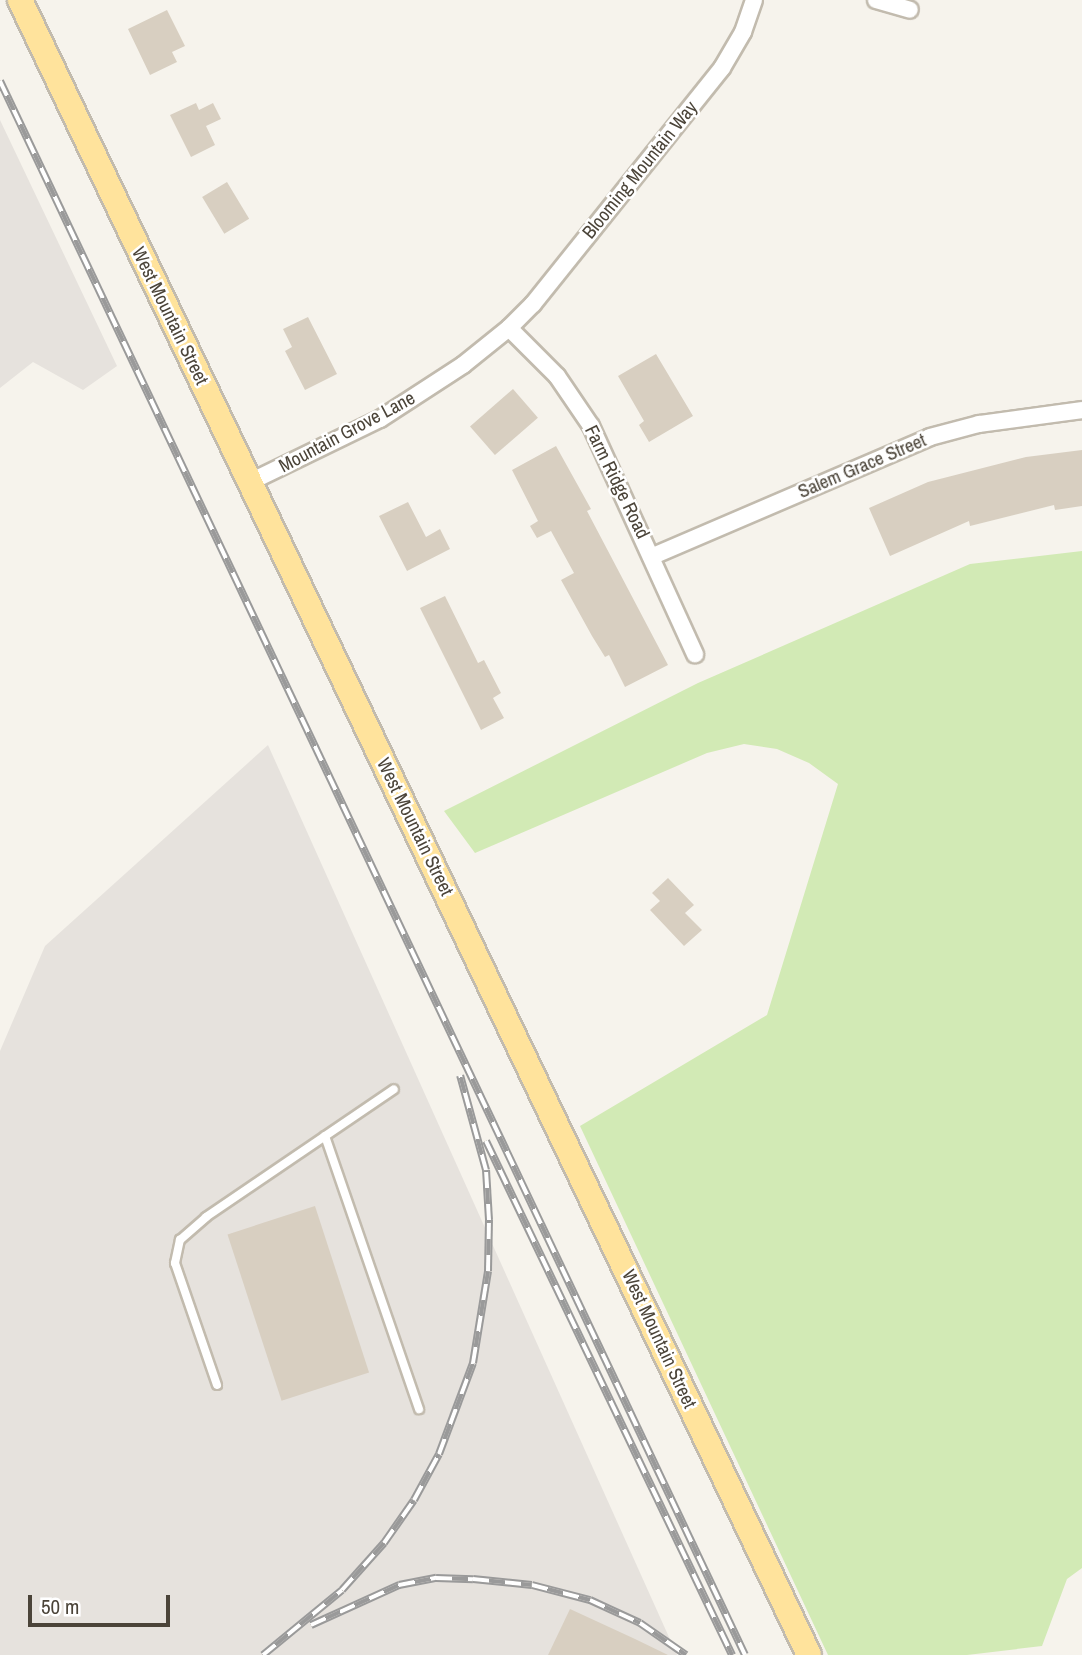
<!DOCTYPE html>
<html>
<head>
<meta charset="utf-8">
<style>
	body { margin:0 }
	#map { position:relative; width:1082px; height:1655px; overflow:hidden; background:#f6f3ec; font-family:"Archivo Narrow",sans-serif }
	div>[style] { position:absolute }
	.industrial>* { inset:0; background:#e6e2dd }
	.green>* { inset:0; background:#d2eab5 }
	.building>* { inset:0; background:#d8cfc1; transform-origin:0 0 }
	.roads { filter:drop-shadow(2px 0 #c2bbae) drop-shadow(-2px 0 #c2bbae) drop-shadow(0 2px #c2bbae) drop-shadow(0 -2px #c2bbae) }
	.lane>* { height:8px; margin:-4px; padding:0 4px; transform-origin:4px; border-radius:4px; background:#fff }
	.street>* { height:16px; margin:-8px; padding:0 8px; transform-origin:8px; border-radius:8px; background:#fff }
	.primary>* { height:24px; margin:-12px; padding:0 12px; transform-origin:12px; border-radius:12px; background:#ffe39c }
	.rail>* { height:8px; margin-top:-4px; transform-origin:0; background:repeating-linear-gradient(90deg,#fff 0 16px,#9a9a9a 0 32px); box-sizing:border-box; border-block:2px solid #9a9a9a }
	span { translate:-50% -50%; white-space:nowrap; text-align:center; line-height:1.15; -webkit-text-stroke:5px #fff; paint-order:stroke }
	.street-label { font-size:19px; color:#4b4439 }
	.scale { position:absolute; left:28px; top:1595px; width:142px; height:32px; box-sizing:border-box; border:4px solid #4b4439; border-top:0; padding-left:9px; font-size:21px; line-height:24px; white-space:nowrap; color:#4b4439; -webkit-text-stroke:5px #fff; paint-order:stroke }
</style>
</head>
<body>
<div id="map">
	<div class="industrial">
		<div style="clip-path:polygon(0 120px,117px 366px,83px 390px,33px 362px,0 388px)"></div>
		<div style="clip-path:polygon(268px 745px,677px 1655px,0 1655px,0 1051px,45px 946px)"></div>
	</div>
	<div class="green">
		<div style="clip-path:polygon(1082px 551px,1082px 1568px,1067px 1579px,1042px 1646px,967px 1655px,828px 1655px,580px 1126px,767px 1015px,838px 784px,809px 763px,777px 749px,744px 744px,707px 753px,475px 853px,444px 811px,698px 683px,970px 564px)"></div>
	</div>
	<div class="building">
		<div style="clip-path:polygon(167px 10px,185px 46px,172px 52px,177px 62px,150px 75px,128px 29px)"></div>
		<div style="clip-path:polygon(196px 103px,199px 110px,213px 103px,221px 119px,206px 126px,215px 145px,191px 157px,170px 115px)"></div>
		<div style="left:227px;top:182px;width:43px;height:29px;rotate:59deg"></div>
		<div style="clip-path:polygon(308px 317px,337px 374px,305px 390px,285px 351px,292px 347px,283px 329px)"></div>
		<div style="clip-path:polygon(656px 354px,693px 416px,649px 442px,639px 425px,644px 421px,618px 376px)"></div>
		<div style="left:513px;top:389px;width:38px;height:57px;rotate:49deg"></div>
		<div style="clip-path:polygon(556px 446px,591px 509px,587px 511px,668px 665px,625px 687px,609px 655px,605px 657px,592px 636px,561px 580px,574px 573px,551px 531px,537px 538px,530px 526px,538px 521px,512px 470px)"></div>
		<div style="clip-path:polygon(1082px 450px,1082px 506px,1055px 510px,1054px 505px,970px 526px,969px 521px,890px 556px,869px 508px,928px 482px,1026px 457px)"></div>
		<div style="clip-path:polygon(408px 502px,426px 537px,440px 529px,450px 549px,407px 571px,379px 516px)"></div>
		<div style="clip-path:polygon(445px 596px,478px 663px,484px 660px,501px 693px,493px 698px,504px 718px,481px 730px,420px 608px)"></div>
		<div style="clip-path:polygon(668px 878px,694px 905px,685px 913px,702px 930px,684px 946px,650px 910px,660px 901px,652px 893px)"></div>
		<div style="left:315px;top:1206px;width:175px;height:92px;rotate:72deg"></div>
		<div style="clip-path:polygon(570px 1609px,635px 1639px,668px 1655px,548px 1655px)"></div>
	</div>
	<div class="roads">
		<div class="lane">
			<div style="left:325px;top:1136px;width:289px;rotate:71deg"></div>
			<div style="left:217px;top:1385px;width:129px;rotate:-109deg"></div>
			<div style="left:175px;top:1263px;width:24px;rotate:-78deg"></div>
			<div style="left:180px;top:1240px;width:35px;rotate:-41deg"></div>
			<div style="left:206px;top:1217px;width:227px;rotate:-34.2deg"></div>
		</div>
		<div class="street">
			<div style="left:876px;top:0;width:35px;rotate:16deg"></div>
			<div style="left:509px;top:328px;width:68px;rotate:45deg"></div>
			<div style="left:557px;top:376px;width:60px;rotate:55.8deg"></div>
			<div style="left:591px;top:426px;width:251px;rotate:65.5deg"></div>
			<div style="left:250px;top:482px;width:144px;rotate:-25.9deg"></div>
			<div style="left:380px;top:419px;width:99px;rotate:-33deg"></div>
			<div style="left:463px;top:365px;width:59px;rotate:-38.8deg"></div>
			<div style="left:509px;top:328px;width:34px;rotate:-45deg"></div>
			<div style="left:533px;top:304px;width:302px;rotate:-51.3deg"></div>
			<div style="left:722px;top:68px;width:42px;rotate:-59.7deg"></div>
			<div style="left:743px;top:32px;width:34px;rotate:-71deg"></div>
			<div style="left:653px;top:556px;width:301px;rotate:-23.2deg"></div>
			<div style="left:930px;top:437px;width:51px;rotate:-14.9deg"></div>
			<div style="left:979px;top:424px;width:104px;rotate:-7.7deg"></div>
		</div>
		<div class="primary">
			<div style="left:20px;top:0;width:1833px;rotate:64.51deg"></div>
		</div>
	</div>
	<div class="rail">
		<div style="left:0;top:81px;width:1741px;rotate:64.67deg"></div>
		<div style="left:486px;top:1141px;width:570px;rotate:64.42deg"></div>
		<div style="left:311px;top:1625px;width:97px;rotate:-24.4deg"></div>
		<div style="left:399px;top:1585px;width:38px;rotate:-11deg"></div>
		<div style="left:436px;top:1578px;width:37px;rotate:2deg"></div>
		<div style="left:473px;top:1579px;width:59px;rotate:5.8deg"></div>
		<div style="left:532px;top:1585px;width:60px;rotate:14.5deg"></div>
		<div style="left:590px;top:1600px;width:55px;rotate:24.7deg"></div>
		<div style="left:640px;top:1623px;width:56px;rotate:34.8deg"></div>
		<div style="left:263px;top:1655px;width:102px;rotate:-39.4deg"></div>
		<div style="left:342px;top:1590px;width:63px;rotate:-48.2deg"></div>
		<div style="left:384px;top:1543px;width:52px;rotate:-55.1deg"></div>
		<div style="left:414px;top:1500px;width:52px;rotate:-61.5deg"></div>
		<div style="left:439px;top:1454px;width:97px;rotate:-69.5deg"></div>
		<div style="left:473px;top:1363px;width:93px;rotate:-80.7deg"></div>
		<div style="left:488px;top:1271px;width:51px;rotate:-88.9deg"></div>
		<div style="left:489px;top:1220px;width:50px;rotate:-93.4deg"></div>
		<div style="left:486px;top:1170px;width:98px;rotate:-105.3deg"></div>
	</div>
	<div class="street-label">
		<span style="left:640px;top:170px;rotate:-51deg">Blooming Mountain Way</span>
		<span style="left:170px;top:316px;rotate:64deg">West Mountain Street</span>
		<span style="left:347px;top:432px;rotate:-28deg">Mountain Grove Lane</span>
		<span style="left:862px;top:466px;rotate:-23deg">Salem Grace Street</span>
		<span style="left:617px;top:482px;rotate:64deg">Farm Ridge Road</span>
		<span style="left:415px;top:827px;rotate:64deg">West Mountain Street</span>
		<span style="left:659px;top:1339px;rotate:65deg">West Mountain Street</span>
	</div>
	<div class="scale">50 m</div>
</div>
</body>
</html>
